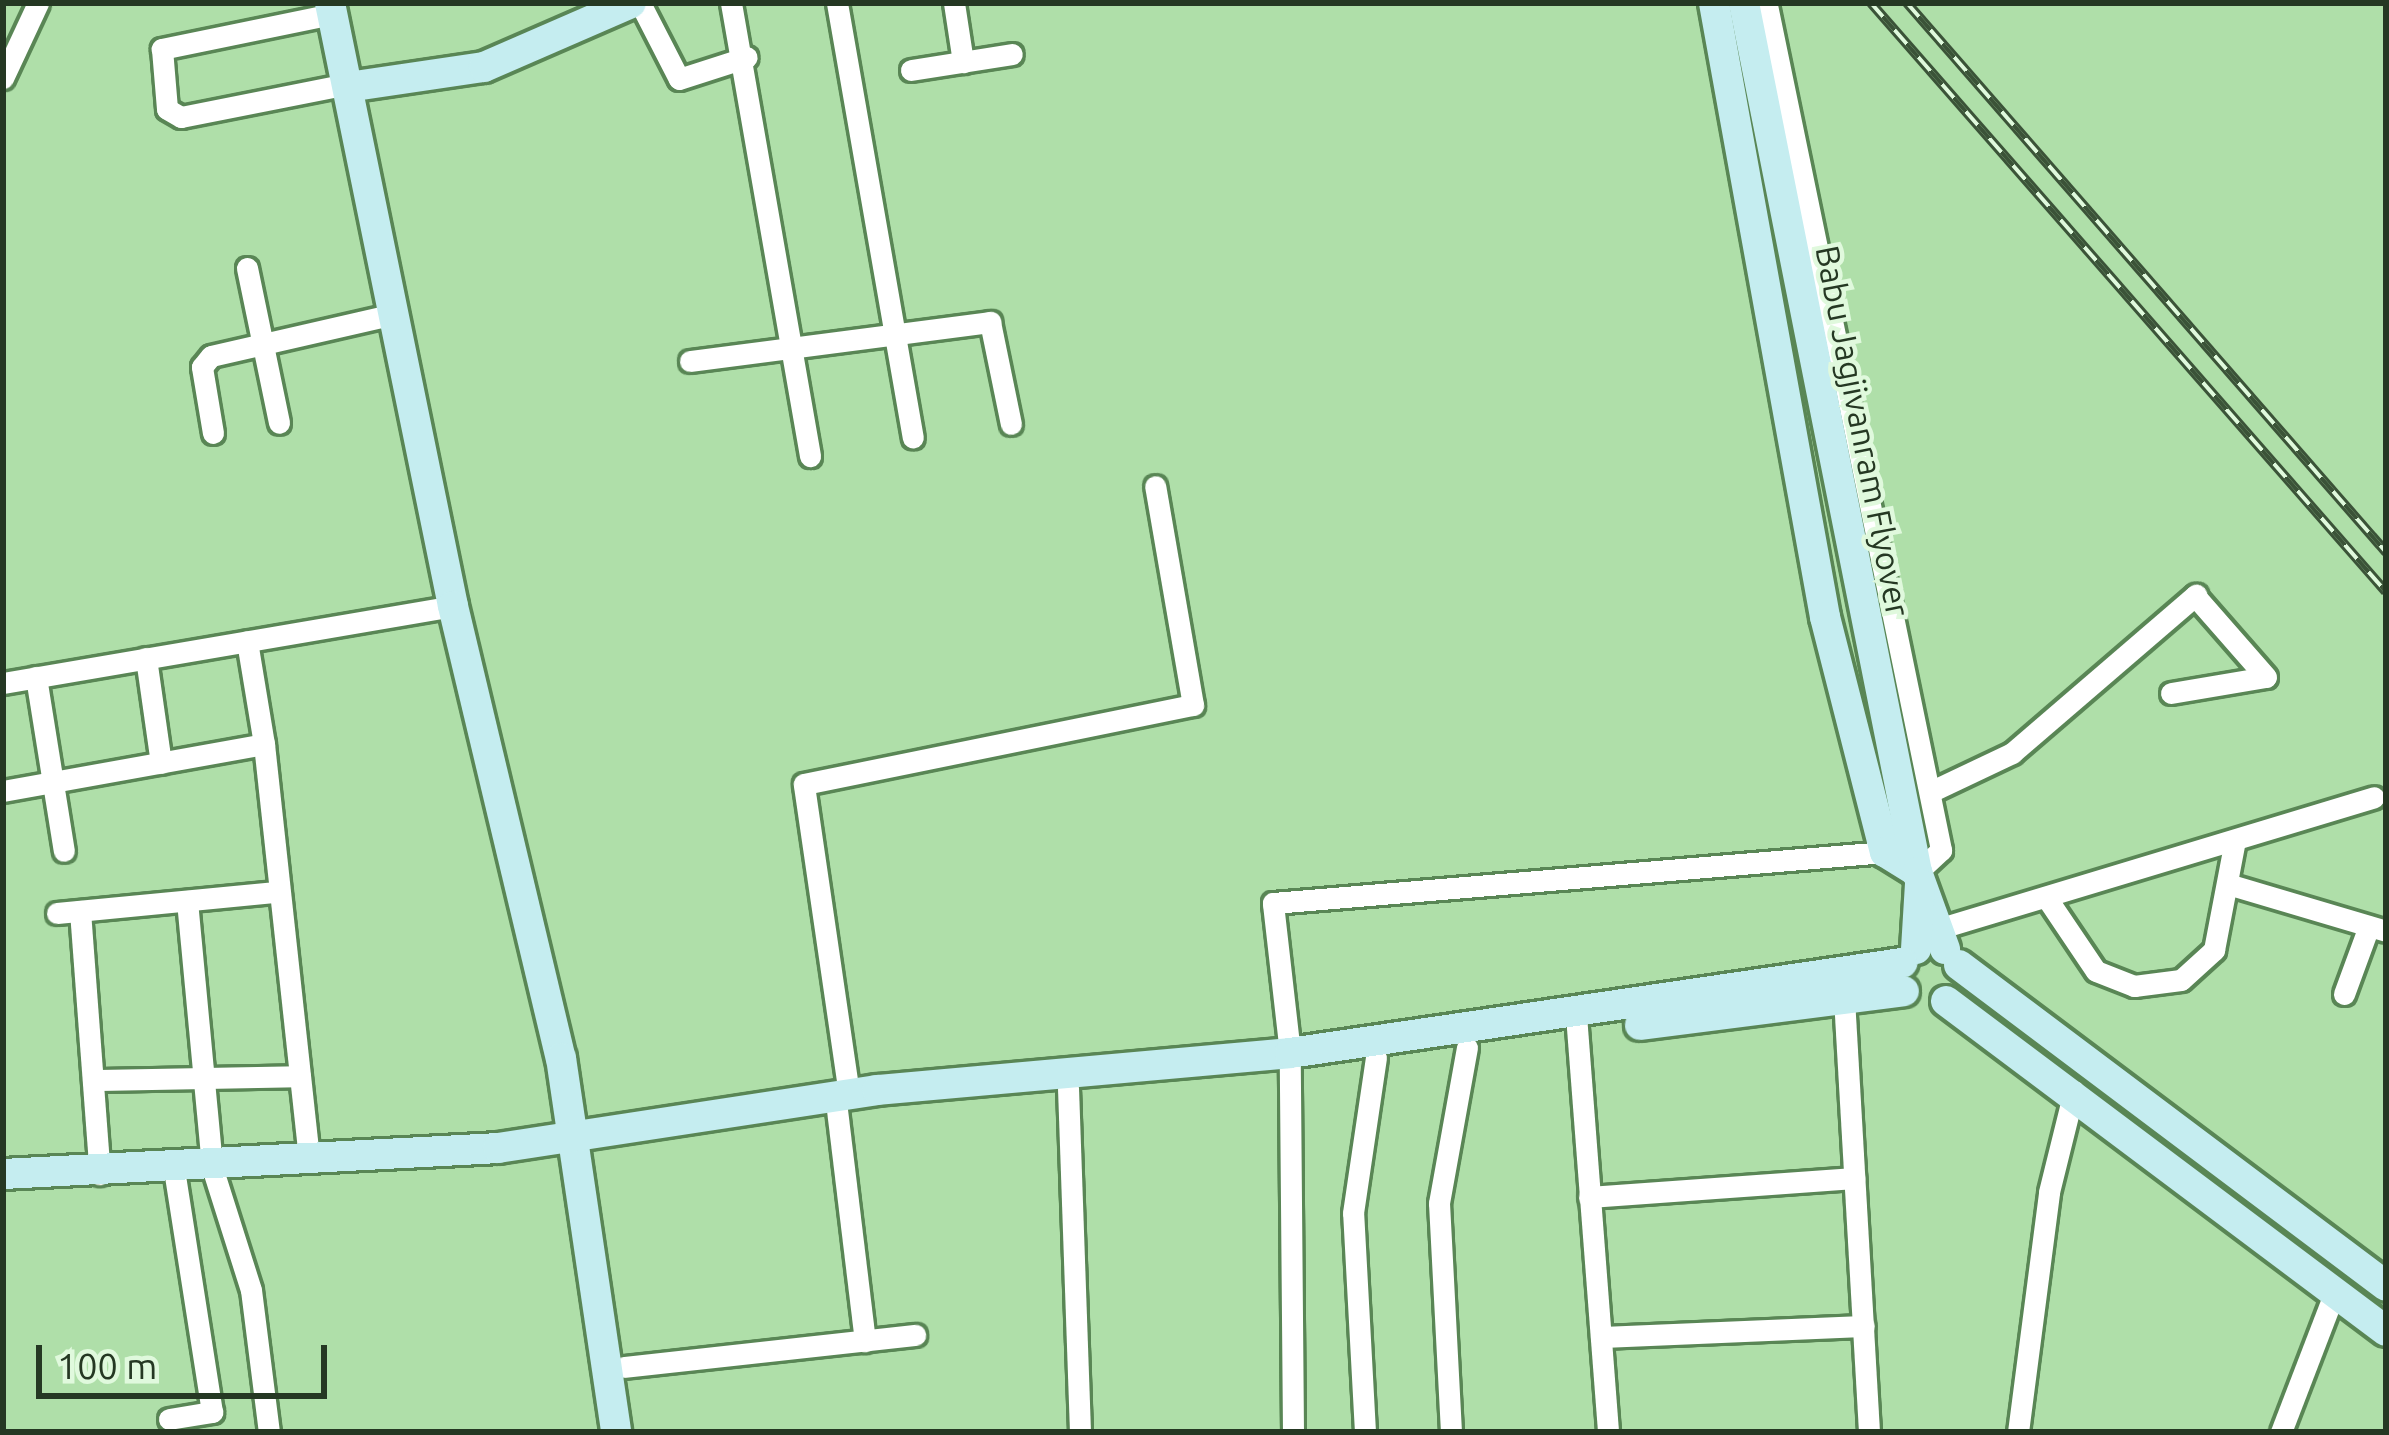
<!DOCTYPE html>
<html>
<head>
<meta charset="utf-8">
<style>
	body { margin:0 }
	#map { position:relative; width:2389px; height:1435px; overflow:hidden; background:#afdfa9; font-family:Ubuntu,sans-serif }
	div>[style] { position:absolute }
	.roads { filter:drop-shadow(3px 0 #598655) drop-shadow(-3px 0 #598655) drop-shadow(0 3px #598655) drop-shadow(0 -3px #598655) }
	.street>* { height:21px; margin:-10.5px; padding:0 10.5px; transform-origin:10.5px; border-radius:10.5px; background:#fff }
	.secondary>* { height:30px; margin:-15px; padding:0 15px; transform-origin:15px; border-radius:15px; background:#c5edf0 }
	.rail>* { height:10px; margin-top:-5px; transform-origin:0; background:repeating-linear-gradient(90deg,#e0f9dd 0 18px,#3b5338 0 36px); box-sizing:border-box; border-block:3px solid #3b5338 }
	span { translate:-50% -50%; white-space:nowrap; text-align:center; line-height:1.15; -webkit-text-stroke:9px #e0f9dd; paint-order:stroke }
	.street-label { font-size:33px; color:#253823 }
	.frame { position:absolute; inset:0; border:6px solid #253823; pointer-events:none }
	.scale { position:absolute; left:36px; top:1345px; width:291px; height:54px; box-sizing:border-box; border:6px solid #253823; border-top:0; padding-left:15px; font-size:36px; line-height:42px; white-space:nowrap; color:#253823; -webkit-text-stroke:9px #e0f9dd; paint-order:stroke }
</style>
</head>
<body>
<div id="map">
	<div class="roads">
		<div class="street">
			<div style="left:640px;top:3px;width:85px;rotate:62.8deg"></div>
			<div style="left:679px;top:79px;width:71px;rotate:-17.9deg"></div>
			<div style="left:731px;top:3px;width:460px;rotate:80.1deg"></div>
			<div style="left:837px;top:3px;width:441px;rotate:80.1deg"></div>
			<div style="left:954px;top:3px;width:60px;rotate:81.3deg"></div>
			<div style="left:1767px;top:5px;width:863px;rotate:78.36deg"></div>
			<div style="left:1941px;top:850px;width:33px;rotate:137deg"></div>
			<div style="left:332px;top:14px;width:174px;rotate:168.4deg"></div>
			<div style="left:162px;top:49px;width:60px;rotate:85.2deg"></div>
			<div style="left:167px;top:109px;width:16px;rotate:30deg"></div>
			<div style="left:181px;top:117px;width:169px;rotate:-11.2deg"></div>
			<div style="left:911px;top:70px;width:102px;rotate:-9deg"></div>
			<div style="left:3px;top:78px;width:83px;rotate:-65deg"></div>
			<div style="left:247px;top:268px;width:158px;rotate:78.3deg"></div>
			<div style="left:690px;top:361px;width:303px;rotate:-7.4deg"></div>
			<div style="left:990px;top:322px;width:104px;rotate:78.4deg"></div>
			<div style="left:213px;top:433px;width:67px;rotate:-99.5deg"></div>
			<div style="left:202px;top:367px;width:14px;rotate:-51deg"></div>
			<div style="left:211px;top:356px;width:188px;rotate:-12.9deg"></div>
			<div style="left:146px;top:658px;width:106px;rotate:81.9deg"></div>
			<div style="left:36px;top:677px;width:176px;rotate:80.9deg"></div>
			<div style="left:3px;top:683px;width:457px;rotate:-9.7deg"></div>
			<div style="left:2171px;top:693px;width:96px;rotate:-9.6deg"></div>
			<div style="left:2266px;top:677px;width:108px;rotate:-131.2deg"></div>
			<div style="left:264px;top:744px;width:418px;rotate:83.8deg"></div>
			<div style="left:3px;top:791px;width:265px;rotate:-10.2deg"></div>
			<div style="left:264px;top:744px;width:104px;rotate:-99.4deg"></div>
			<div style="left:1930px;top:792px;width:91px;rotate:-25.4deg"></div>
			<div style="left:2012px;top:753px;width:243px;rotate:-40.7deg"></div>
			<div style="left:2231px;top:885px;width:162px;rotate:16.5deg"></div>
			<div style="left:2046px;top:897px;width:89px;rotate:56deg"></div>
			<div style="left:2096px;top:971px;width:41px;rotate:21.5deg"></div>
			<div style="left:2134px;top:986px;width:47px;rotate:-7.3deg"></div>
			<div style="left:2181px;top:980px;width:45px;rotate:-42.3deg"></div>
			<div style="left:2214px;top:950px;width:112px;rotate:-79.2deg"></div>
			<div style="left:187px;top:901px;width:267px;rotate:84.6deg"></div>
			<div style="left:212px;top:1167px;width:129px;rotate:72.4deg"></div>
			<div style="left:251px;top:1290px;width:143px;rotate:82.8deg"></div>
			<div style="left:80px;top:911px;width:264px;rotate:85.7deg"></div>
			<div style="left:57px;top:913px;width:220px;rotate:-5.5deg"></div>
			<div style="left:1941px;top:928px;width:452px;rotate:-16.8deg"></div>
			<div style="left:2344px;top:994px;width:72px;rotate:-69.8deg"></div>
			<div style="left:1844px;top:998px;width:435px;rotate:86.7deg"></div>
			<div style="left:1576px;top:1015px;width:418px;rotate:85.6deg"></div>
			<div style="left:96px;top:1080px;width:204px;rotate:-1.1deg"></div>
			<div style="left:1068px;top:1088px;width:344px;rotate:88deg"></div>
			<div style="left:849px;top:1094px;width:313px;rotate:-98.3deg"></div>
			<div style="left:804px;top:784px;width:397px;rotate:-11.5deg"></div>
			<div style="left:1193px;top:705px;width:222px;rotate:-99.8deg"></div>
			<div style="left:837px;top:1110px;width:233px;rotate:83.1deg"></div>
			<div style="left:1589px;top:1197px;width:266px;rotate:-4.1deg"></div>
			<div style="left:1601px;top:1337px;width:263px;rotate:-2.4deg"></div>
			<div style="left:624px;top:1367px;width:293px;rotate:-6.3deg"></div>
			<div style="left:169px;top:1419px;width:44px;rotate:-9.2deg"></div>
			<div style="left:212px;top:1412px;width:245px;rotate:-98.9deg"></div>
			<div style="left:1293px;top:1432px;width:379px;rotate:-90.5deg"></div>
			<div style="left:1290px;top:1053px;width:151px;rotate:-96.5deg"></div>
			<div style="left:1273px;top:903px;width:614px;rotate:-4.76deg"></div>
			<div style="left:1365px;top:1432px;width:219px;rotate:-93.1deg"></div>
			<div style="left:1353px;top:1213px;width:157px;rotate:-81.6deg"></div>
			<div style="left:1451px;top:1432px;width:229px;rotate:-93deg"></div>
			<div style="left:1439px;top:1203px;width:158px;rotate:-79.8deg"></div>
			<div style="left:2018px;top:1432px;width:242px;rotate:-82.6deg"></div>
			<div style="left:2049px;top:1192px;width:104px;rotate:-76.1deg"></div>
			<div style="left:2281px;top:1432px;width:151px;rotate:-69deg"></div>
		</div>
		<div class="secondary">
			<div style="left:330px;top:3px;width:615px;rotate:78.47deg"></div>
			<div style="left:453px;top:606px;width:465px;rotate:76.6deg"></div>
			<div style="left:561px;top:1058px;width:378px;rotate:81.6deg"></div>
			<div style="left:1714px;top:3px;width:624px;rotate:79.75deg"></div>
			<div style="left:1825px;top:617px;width:243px;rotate:75.7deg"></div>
			<div style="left:1885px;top:852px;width:38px;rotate:32deg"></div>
			<div style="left:1744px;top:3px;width:886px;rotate:78.74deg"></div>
			<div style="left:1917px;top:872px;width:82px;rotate:70deg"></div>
			<div style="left:348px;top:87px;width:137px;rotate:-8.4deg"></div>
			<div style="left:484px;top:67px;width:160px;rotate:-23.5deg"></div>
			<div style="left:1916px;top:949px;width:65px;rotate:-86.5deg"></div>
			<div style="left:1959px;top:965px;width:534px;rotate:36.93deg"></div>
			<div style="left:1946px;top:1001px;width:550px;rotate:36.87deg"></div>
			<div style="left:1640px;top:1025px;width:266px;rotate:-7.3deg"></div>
			<div style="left:3px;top:1174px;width:496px;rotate:-3deg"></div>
			<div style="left:498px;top:1148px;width:383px;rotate:-8.7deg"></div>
			<div style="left:877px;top:1090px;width:415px;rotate:-5.1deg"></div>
			<div style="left:1290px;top:1053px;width:619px;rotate:-8.37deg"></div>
		</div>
	</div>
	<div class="rail">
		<div style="left:1871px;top:3px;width:782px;rotate:48.83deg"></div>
		<div style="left:1907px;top:3px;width:729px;rotate:48.9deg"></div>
	</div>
	<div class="street-label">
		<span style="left:1863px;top:431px;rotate:79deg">Babu Jagjivanram Flyover</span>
	</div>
	<div class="frame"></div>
	<div class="scale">100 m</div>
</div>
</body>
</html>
